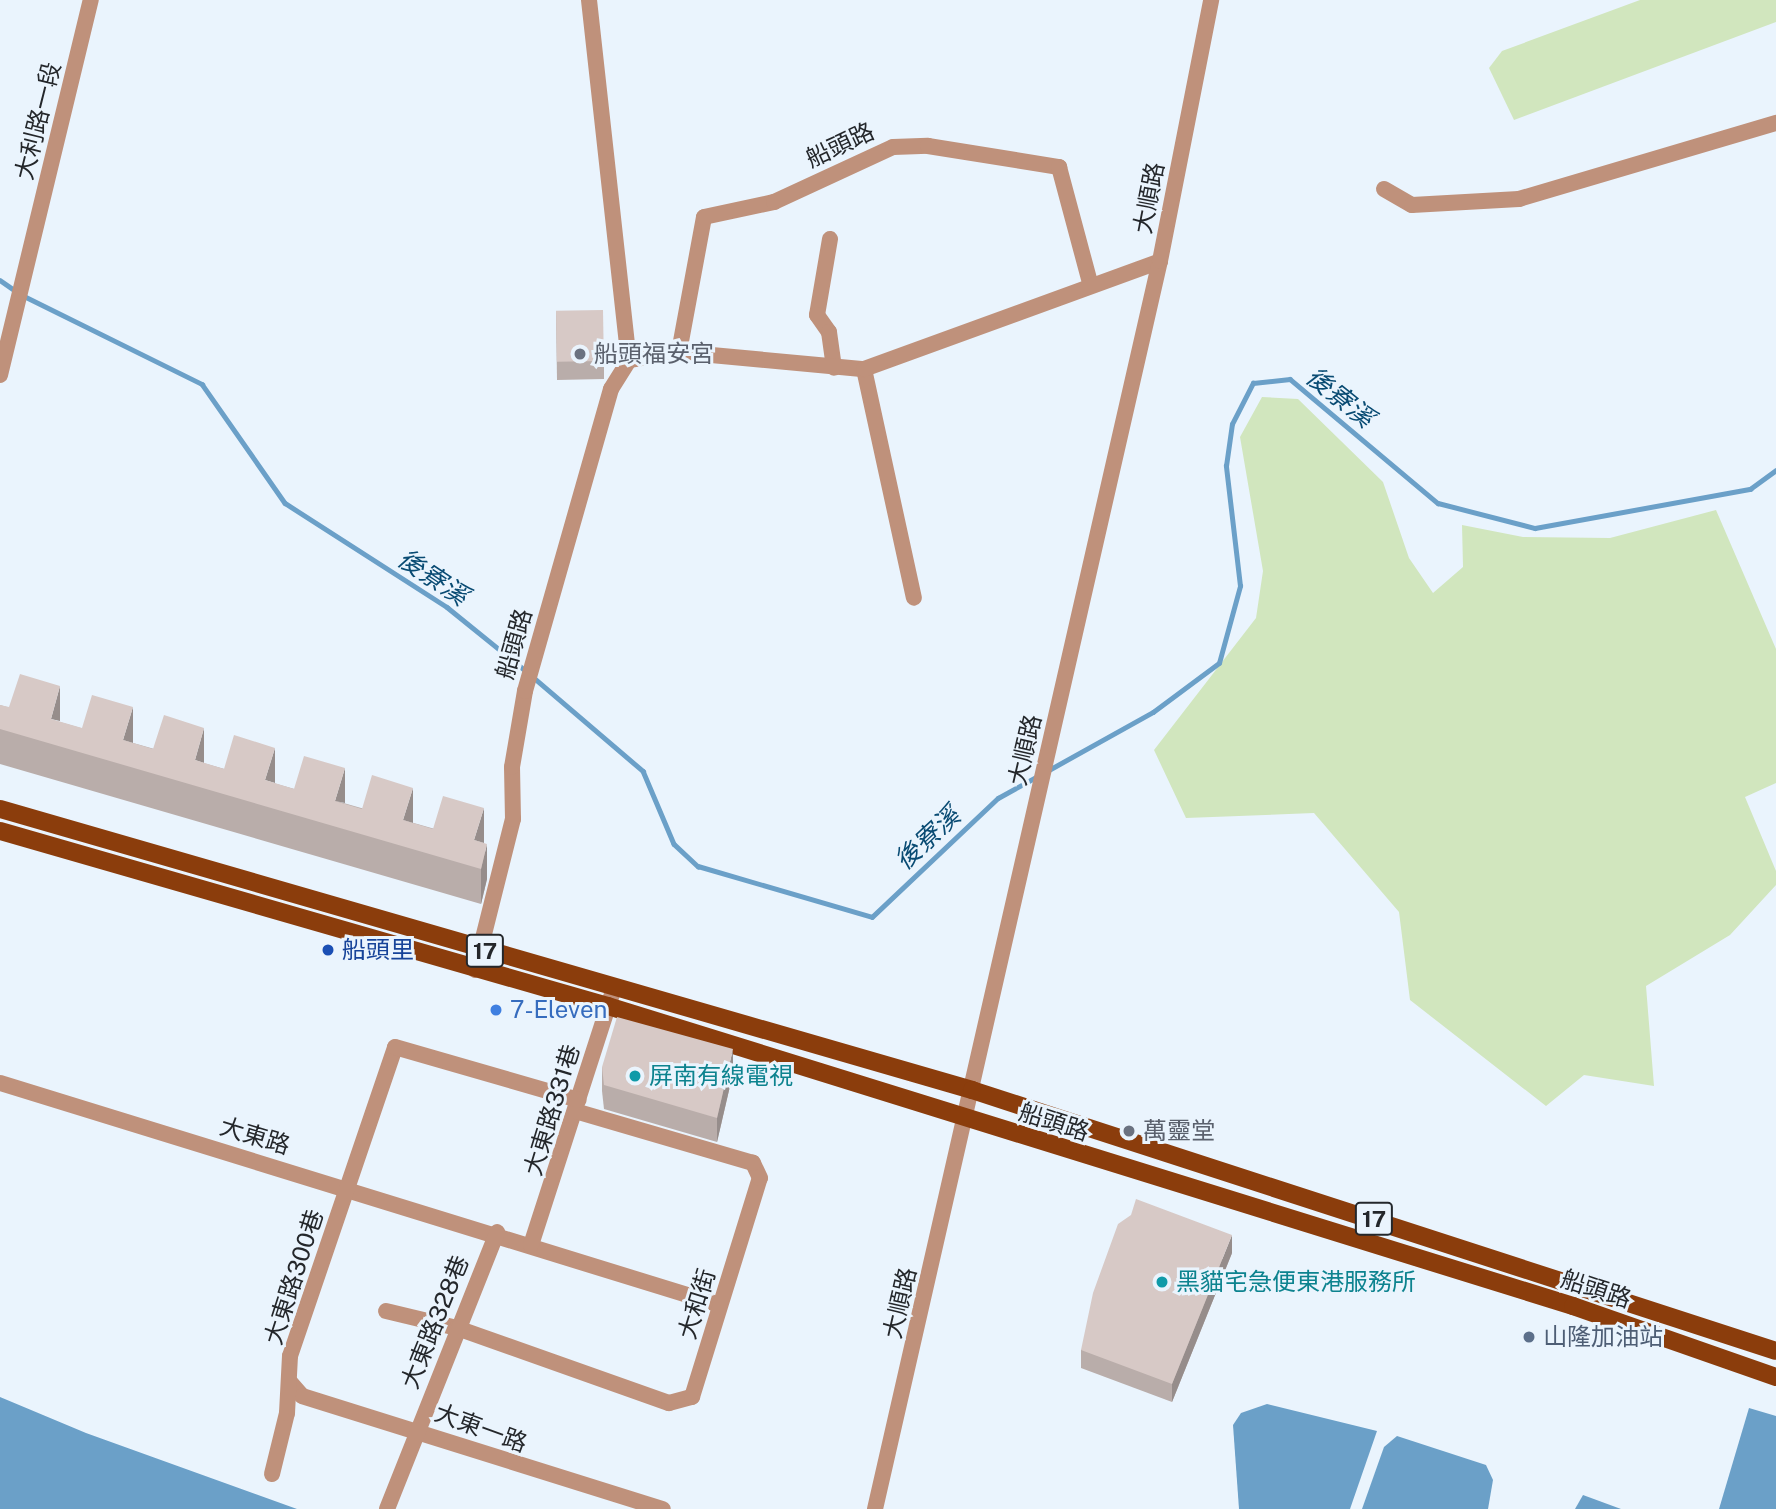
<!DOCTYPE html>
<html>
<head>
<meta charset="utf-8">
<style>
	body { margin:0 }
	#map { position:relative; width:1776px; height:1509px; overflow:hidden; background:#eaf4fd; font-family:"Public Sans","Noto Sans TC",sans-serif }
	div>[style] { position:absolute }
	.green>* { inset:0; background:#d1e6be }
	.water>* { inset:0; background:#6ba0c8 }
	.stream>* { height:4.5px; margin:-2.25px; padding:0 2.25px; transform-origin:2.25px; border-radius:2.25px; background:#6ba0c8 }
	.minor>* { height:16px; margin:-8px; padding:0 8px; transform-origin:8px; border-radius:8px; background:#bf917b }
	.major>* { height:18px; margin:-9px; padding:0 9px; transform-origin:9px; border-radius:9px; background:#8b3d0c }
	.wall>* { inset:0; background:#b9adaa }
	.shaded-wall>* { inset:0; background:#968d8b }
	.building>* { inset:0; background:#d7c9c6; transform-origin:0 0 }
	.dots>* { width:19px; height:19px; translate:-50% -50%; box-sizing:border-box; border:4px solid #eaf4fd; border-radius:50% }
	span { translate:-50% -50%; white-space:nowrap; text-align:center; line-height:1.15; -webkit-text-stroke:6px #eaf4fd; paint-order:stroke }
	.shield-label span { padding:2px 5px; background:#eaf4fd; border:2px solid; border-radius:5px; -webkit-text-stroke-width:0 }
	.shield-label { font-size:23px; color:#24272b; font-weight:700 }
	.street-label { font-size:24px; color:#24272b }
	.worship-label { font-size:24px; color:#5b616d }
	.left { translate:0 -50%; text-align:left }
	.transit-label { font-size:24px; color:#164399 }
	.shop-label { font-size:24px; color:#366cbe }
	.culture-label { font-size:24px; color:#0d838f }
	.service-label { font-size:24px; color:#4e5e75 }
	.water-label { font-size:26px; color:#094b73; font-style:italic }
</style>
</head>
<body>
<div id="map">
	<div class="green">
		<div style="clip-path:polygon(1640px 0,1776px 0,1776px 22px,1514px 120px,1489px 68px,1502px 51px)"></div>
		<div style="clip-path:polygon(1262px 397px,1298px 399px,1383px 482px,1409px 558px,1433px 593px,1463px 567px,1462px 525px,1523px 537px,1610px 538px,1716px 510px,1776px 649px,1776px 783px,1745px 797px,1776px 871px,1776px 885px,1730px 935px,1646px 986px,1654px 1086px,1584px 1075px,1546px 1106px,1410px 1000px,1399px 912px,1314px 813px,1186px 818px,1154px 750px,1256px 618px,1263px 571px,1240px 437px)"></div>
	</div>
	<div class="water">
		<div style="clip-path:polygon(0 1397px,86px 1433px,297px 1509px,0 1509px)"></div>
		<div style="clip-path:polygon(1267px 1404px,1377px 1431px,1350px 1509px,1239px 1509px,1233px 1425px,1241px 1413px)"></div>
		<div style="clip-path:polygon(1749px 1408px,1776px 1416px,1776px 1509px,1719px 1509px)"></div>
		<div style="clip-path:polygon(1397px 1436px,1486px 1465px,1493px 1480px,1488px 1509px,1362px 1509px,1384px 1447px)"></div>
		<div style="clip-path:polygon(1583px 1495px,1621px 1509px,1575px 1509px)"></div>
	</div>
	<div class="stream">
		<div style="left:0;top:280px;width:19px;rotate:35deg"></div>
		<div style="left:24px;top:296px;width:199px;rotate:26.3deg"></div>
		<div style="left:202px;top:384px;width:145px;rotate:55.1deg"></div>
		<div style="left:285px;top:503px;width:193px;rotate:32.7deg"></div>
		<div style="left:447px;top:607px;width:102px;rotate:39deg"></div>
		<div style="left:533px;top:677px;width:145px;rotate:40.5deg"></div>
		<div style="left:643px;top:771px;width:79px;rotate:67deg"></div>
		<div style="left:674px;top:844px;width:33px;rotate:43deg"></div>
		<div style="left:698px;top:866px;width:181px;rotate:16.3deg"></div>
		<div style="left:872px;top:917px;width:173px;rotate:-43.4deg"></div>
		<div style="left:998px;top:798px;width:43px;rotate:-28.9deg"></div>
		<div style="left:1047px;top:771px;width:121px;rotate:-29.1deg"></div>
		<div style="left:1153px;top:712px;width:82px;rotate:-36.6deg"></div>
		<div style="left:1219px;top:663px;width:80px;rotate:-74.7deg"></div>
		<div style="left:1240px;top:586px;width:121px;rotate:-96.7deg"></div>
		<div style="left:1226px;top:466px;width:42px;rotate:-81.9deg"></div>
		<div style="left:1232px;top:424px;width:46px;rotate:-62.9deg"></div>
		<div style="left:1253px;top:383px;width:37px;rotate:-6deg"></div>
		<div style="left:1290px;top:379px;width:193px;rotate:40deg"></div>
		<div style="left:1438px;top:503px;width:100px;rotate:14.5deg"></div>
		<div style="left:1535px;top:528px;width:219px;rotate:-10.3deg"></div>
		<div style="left:1750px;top:489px;width:32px;rotate:-36deg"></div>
	</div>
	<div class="minor">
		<div style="left:589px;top:0;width:362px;rotate:83.7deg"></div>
		<div style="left:1384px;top:189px;width:32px;rotate:30deg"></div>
		<div style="left:1412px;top:205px;width:107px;rotate:-3.2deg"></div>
		<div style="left:1519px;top:199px;width:268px;rotate:-16.5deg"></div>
		<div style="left:830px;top:239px;width:77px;rotate:99.7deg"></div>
		<div style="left:817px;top:315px;width:21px;rotate:55deg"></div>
		<div style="left:829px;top:332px;width:36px;rotate:82deg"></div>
		<div style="left:679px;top:352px;width:137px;rotate:-79.5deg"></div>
		<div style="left:704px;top:217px;width:72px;rotate:-12.1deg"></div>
		<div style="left:774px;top:202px;width:131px;rotate:-24.8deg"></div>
		<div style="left:893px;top:147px;width:35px;rotate:-2deg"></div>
		<div style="left:928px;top:146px;width:133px;rotate:9.1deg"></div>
		<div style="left:1059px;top:167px;width:120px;rotate:75deg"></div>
		<div style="left:864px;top:369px;width:234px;rotate:77.7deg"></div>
		<div style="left:0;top:375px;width:386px;rotate:-76.4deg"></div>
		<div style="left:475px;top:970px;width:156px;rotate:-75.9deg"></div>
		<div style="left:513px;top:819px;width:52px;rotate:-91.1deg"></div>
		<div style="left:512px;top:767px;width:77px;rotate:-80.3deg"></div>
		<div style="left:525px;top:691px;width:314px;rotate:-74.1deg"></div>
		<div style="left:611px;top:389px;width:34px;rotate:-58deg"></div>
		<div style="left:629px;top:360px;width:51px;rotate:-9.1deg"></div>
		<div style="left:679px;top:352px;width:186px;rotate:5.3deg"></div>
		<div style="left:864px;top:369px;width:315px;rotate:-20deg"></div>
		<div style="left:0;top:1083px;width:753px;rotate:17.14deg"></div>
		<div style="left:531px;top:1245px;width:270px;rotate:-72.1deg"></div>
		<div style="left:386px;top:1311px;width:73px;rotate:13.5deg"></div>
		<div style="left:457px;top:1328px;width:225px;rotate:19.5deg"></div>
		<div style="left:669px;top:1403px;width:24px;rotate:-15deg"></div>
		<div style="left:692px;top:1397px;width:229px;rotate:-72.8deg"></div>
		<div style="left:760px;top:1178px;width:17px;rotate:-115deg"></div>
		<div style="left:753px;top:1163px;width:185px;rotate:-163.7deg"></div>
		<div style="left:290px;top:1382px;width:18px;rotate:49deg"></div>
		<div style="left:302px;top:1396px;width:378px;rotate:17.4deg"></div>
		<div style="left:272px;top:1474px;width:63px;rotate:-76.2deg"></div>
		<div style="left:287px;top:1413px;width:57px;rotate:-87deg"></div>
		<div style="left:290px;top:1356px;width:326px;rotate:-71.2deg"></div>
		<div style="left:395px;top:1047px;width:191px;rotate:16.1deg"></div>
		<div style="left:387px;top:1509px;width:298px;rotate:-68.3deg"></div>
		<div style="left:875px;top:1509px;width:1280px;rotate:-77.14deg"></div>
		<div style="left:1160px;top:261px;width:266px;rotate:-78.9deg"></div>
	</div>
	<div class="major">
		<div style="left:0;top:809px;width:1012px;rotate:16.12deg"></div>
		<div style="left:972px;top:1090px;width:845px;rotate:17.98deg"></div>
		<div style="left:0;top:831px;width:633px;rotate:16.06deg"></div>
		<div style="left:608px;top:1006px;width:1011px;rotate:17.27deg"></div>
		<div style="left:1573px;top:1306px;width:215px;rotate:19.3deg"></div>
	</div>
	<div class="wall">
		<div style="clip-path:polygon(556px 311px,604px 361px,604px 379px,557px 380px)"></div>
		<div style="clip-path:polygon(0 705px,484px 843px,487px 879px,481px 904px,0 764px)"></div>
		<div style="clip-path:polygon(602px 1067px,733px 1073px,717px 1142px,604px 1109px,602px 1091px)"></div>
		<div style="clip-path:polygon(1232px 1253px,1172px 1402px,1081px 1368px,1081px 1350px)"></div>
	</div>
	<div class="shaded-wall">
		<div style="clip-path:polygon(60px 686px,60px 721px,51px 719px)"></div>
		<div style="clip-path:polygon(133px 707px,133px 743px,123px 740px)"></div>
		<div style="clip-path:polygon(204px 728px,204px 763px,195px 760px)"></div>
		<div style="clip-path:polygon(275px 748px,275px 783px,265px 780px)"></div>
		<div style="clip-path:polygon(345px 768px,345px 803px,335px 801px)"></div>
		<div style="clip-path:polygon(413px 788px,413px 823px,403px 820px)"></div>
		<div style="clip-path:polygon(484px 808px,484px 843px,474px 840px)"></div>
		<div style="clip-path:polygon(487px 844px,487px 879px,481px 904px,481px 869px)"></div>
		<div style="clip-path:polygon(733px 1049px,733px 1073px,717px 1142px,717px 1118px)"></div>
		<div style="clip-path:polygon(1232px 1235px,1232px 1253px,1172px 1402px,1172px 1384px)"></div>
	</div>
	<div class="building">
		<div style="left:603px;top:310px;width:51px;height:47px;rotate:89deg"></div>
		<div style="clip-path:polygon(20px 674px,60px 686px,51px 719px,82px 728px,92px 695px,133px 707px,123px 740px,153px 749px,164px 715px,204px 728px,195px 760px,224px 769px,234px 735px,275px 748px,265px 780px,294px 789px,304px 756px,345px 768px,335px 801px,362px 809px,372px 775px,413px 788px,403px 820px,433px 829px,443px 796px,484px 808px,474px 840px,487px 844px,481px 869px,0 729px,0 705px,9px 707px)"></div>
		<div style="clip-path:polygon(617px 1017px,733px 1049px,717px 1118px,604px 1085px,602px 1067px)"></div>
		<div style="clip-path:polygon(1136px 1199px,1232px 1235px,1172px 1384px,1081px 1350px,1093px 1293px,1118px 1224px,1131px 1215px)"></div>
	</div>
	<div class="dots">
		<div style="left:580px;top:354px;background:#6b7280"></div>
		<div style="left:328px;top:950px;background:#1a4fb4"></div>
		<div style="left:496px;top:1010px;background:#3f7fe0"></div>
		<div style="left:635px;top:1076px;background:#0f9aa8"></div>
		<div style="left:1129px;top:1131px;background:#6b7280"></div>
		<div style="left:1162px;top:1282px;background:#0f9aa8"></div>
		<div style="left:1529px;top:1337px;background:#5c6f8a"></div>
	</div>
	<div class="shield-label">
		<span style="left:485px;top:951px">17</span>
		<span style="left:1374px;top:1219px">17</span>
	</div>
	<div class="street-label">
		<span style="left:38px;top:121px;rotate:-76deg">大利路一段</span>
		<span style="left:840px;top:145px;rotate:-25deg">船頭路</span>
		<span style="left:1149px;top:198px;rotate:-79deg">大順路</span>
		<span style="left:514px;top:644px;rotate:-74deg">船頭路</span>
		<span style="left:1025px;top:750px;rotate:-77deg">大順路</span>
		<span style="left:552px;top:1110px;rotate:-73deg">大東路331巷</span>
		<span style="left:1054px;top:1122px;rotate:18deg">船頭路</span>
		<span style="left:255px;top:1136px;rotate:17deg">大東路</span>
		<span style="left:294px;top:1277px;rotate:-72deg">大東路300巷</span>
		<span style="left:1596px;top:1289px;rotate:18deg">船頭路</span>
		<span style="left:900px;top:1303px;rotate:-77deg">大順路</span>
		<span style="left:697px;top:1304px;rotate:-73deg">大和街</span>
		<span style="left:435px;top:1322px;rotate:-68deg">大東路328巷</span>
		<span style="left:481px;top:1428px;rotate:20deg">大東一路</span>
	</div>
	<div class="worship-label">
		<span class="left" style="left:594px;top:354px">船頭福安宮</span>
		<span class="left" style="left:1143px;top:1131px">萬靈堂</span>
	</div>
	<div class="transit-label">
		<span class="left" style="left:342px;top:950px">船頭里</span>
	</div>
	<div class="shop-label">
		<span class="left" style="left:510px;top:1010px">7-Eleven</span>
	</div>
	<div class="culture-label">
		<span class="left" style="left:649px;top:1076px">屏南有線電視</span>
		<span class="left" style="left:1176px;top:1282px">黑貓宅急便東港服務所</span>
	</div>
	<div class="service-label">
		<span class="left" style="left:1543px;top:1337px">山隆加油站</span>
	</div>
	<div class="water-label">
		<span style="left:1340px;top:397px;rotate:39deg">後寮溪</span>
		<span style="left:433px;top:577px;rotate:34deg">後寮溪</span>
		<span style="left:927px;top:838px;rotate:-43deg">後寮溪</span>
	</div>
</div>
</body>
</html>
